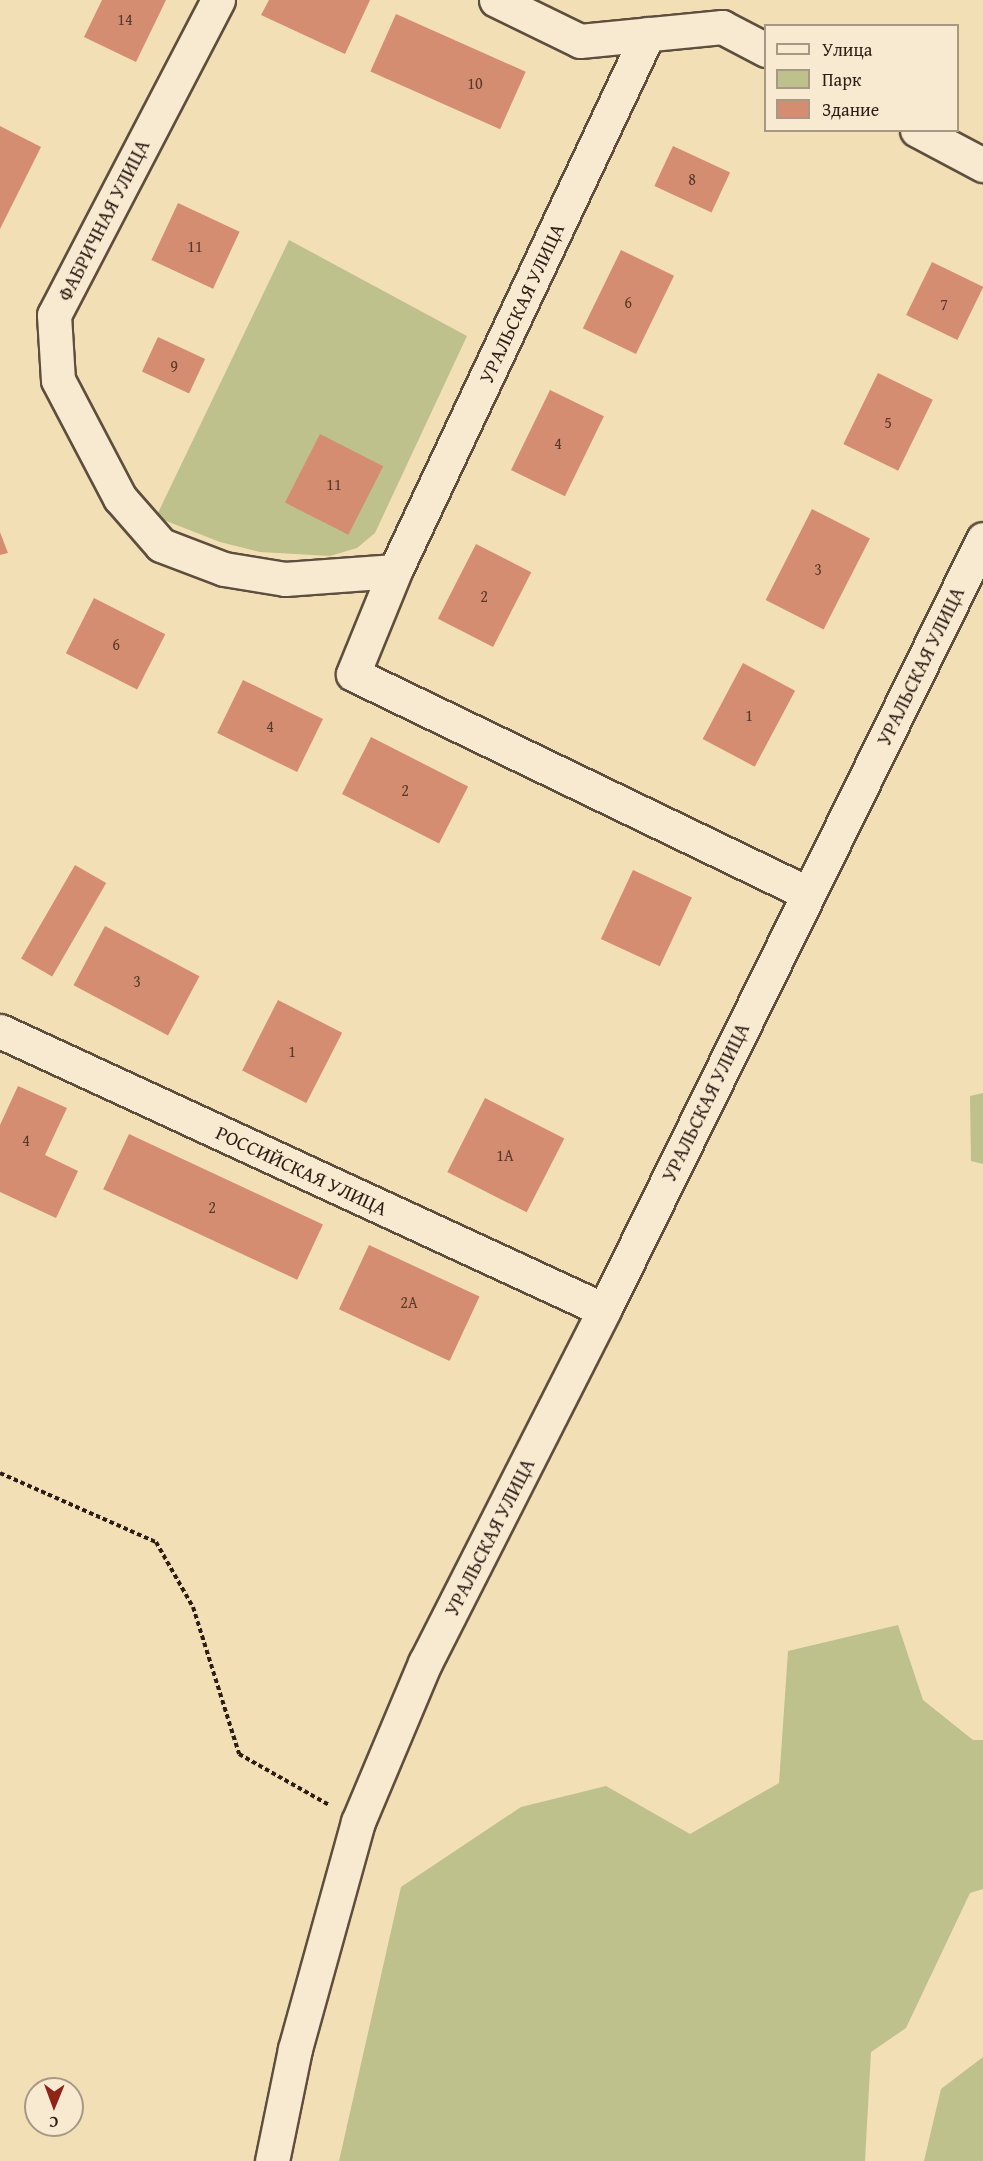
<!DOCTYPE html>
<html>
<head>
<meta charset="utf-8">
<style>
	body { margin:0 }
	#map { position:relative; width:983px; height:2161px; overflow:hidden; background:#f3dfb6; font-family:"Gentium Book Plus",serif }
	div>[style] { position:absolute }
	.green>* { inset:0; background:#bec18c }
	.building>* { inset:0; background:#d48d70; transform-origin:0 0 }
	.path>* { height:4px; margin-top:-2px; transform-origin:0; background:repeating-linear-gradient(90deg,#2c1d15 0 4.5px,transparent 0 7.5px) }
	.roads { filter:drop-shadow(2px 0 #5e4e3d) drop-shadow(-2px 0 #5e4e3d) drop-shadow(0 2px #5e4e3d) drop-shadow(0 -2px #5e4e3d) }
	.minor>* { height:33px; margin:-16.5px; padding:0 16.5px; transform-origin:16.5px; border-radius:16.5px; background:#f7ead0 }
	span { translate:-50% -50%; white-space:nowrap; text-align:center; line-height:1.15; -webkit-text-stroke:5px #f7ead0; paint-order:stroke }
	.number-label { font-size:16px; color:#56392c }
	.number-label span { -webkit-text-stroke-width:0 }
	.street-label { font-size:20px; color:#2c1d15 }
	.legend { position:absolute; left:764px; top:24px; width:195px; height:108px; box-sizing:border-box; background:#f7ead0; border:2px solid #a69885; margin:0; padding:8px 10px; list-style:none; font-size:18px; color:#2c1d15 }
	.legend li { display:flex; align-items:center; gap:12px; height:30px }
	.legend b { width:30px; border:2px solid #a69885 }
	.north { position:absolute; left:24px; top:2077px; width:60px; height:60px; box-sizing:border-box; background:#f7ead0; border:2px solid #a69885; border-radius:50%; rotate:181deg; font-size:16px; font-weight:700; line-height:24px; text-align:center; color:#2c1d15 }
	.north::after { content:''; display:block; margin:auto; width:21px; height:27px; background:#8f2418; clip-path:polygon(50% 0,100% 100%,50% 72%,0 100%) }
</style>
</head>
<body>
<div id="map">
	<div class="green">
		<div style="clip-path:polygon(289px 240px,467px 336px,375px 533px,357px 548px,330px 556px,260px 552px,220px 542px,156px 517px)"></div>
		<div style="clip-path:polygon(983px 1093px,983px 1164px,971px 1161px,970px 1096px)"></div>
		<div style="clip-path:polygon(898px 1625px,923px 1700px,973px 1740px,983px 1740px,983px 1889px,970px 1893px,906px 2028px,871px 2052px,865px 2161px,339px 2161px,401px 1887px,521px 1807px,606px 1786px,690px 1834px,779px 1783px,788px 1651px)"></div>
		<div style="clip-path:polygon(983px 2057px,983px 2161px,924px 2161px,941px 2089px)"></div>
	</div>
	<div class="building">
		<div style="clip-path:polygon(102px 0,166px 0,136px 62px,84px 37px)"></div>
		<div style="clip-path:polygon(269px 0,370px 0,345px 54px,261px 15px)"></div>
		<div style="left:396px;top:14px;width:142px;height:63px;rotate:24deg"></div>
		<div style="clip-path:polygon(0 126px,41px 147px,0 229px)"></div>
		<div style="left:673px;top:146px;width:63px;height:44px;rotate:25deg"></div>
		<div style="left:178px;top:203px;width:68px;height:63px;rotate:25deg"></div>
		<div style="left:621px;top:250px;width:59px;height:87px;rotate:26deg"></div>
		<div style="left:932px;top:262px;width:57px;height:59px;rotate:26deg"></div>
		<div style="left:158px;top:337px;width:52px;height:38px;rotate:25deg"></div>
		<div style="left:878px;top:373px;width:61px;height:79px;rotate:26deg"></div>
		<div style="left:550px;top:390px;width:60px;height:89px;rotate:26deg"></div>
		<div style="left:320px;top:434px;width:71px;height:77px;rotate:27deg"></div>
		<div style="left:812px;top:509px;width:65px;height:102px;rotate:27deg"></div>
		<div style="clip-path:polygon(0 532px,8px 553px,0 555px)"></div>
		<div style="left:476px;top:544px;width:62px;height:84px;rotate:27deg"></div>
		<div style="left:94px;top:598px;width:80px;height:62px;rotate:27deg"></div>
		<div style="left:743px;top:663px;width:59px;height:86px;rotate:28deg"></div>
		<div style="left:243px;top:680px;width:89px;height:59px;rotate:26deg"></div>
		<div style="left:371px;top:737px;width:109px;height:64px;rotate:27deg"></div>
		<div style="left:75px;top:865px;width:36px;height:108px;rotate:30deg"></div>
		<div style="left:633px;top:870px;width:65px;height:76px;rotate:25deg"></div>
		<div style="left:105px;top:926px;width:107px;height:67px;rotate:28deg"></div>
		<div style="left:278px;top:1000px;width:72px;height:79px;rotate:27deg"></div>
		<div style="clip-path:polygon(18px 1086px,67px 1108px,45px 1155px,78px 1171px,56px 1218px,0 1192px,0 1125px)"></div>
		<div style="left:485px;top:1098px;width:89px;height:83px;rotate:27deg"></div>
		<div style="left:129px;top:1134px;width:214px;height:61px;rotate:25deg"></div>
		<div style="left:369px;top:1245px;width:122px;height:71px;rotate:25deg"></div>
	</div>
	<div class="path">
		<div style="left:0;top:1473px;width:171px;rotate:23.9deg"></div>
		<div style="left:156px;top:1542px;width:75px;rotate:60.4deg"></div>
		<div style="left:193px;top:1607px;width:154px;rotate:72.6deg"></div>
		<div style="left:239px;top:1754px;width:103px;rotate:29.5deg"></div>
	</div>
	<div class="roads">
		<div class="minor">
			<div style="left:218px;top:0;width:355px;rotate:117.5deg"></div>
			<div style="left:54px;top:315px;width:65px;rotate:86.5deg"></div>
			<div style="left:58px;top:380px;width:133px;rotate:62.3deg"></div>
			<div style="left:120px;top:498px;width:62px;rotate:48.9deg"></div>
			<div style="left:161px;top:545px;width:67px;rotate:20.9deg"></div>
			<div style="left:224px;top:569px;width:62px;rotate:9.3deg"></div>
			<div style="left:285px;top:579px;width:110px;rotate:-4.2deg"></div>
			<div style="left:496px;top:0;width:93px;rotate:26deg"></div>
			<div style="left:580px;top:41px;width:143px;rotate:-5.6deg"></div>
			<div style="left:722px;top:27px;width:50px;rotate:27.6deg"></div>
			<div style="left:648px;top:34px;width:594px;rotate:115.23deg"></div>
			<div style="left:395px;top:571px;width:111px;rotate:112.2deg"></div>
			<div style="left:353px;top:674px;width:504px;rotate:25.75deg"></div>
			<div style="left:917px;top:130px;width:75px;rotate:27.9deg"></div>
			<div style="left:0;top:1031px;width:665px;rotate:24.79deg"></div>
			<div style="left:272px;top:2161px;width:114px;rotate:-78.4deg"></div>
			<div style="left:295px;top:2049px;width:236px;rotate:-74.5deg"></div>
			<div style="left:358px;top:1822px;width:173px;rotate:-67.2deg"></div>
			<div style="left:425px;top:1663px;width:396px;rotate:-63.1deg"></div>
			<div style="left:604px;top:1310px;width:859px;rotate:-63.82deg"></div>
		</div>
	</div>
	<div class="number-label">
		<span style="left:125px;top:19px">14</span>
		<span style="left:475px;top:83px">10</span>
		<span style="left:692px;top:179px">8</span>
		<span style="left:195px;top:246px">11</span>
		<span style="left:628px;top:302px">6</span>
		<span style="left:944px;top:304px">7</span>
		<span style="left:174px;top:366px">9</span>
		<span style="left:888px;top:422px">5</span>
		<span style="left:558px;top:443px">4</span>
		<span style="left:334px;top:484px">11</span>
		<span style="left:818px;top:569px">3</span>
		<span style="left:484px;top:596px">2</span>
		<span style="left:116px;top:644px">6</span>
		<span style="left:749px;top:715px">1</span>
		<span style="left:270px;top:726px">4</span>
		<span style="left:405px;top:790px">2</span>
		<span style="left:137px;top:981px">3</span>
		<span style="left:292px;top:1051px">1</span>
		<span style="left:26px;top:1140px">4</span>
		<span style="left:505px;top:1155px">1А</span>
		<span style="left:212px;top:1207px">2</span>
		<span style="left:409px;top:1302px">2А</span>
	</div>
	<div class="street-label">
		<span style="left:103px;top:220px;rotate:-63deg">ФАБРИЧНАЯ УЛИЦА</span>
		<span style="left:521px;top:303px;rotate:-65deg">УРАЛЬСКАЯ УЛИЦА</span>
		<span style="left:920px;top:666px;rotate:-64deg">УРАЛЬСКАЯ УЛИЦА</span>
		<span style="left:705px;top:1102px;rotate:-64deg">УРАЛЬСКАЯ УЛИЦА</span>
		<span style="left:302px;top:1170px;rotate:25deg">РОССИЙСКАЯ УЛИЦА</span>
		<span style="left:489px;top:1537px;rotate:-63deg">УРАЛЬСКАЯ УЛИЦА</span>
	</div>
	<ul class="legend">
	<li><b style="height:8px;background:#f7ead0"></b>Улица</li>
	<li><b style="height:16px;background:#bec18c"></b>Парк</li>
	<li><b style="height:16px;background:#d48d70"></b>Здание</li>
	</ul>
	<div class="north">С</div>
</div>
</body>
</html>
